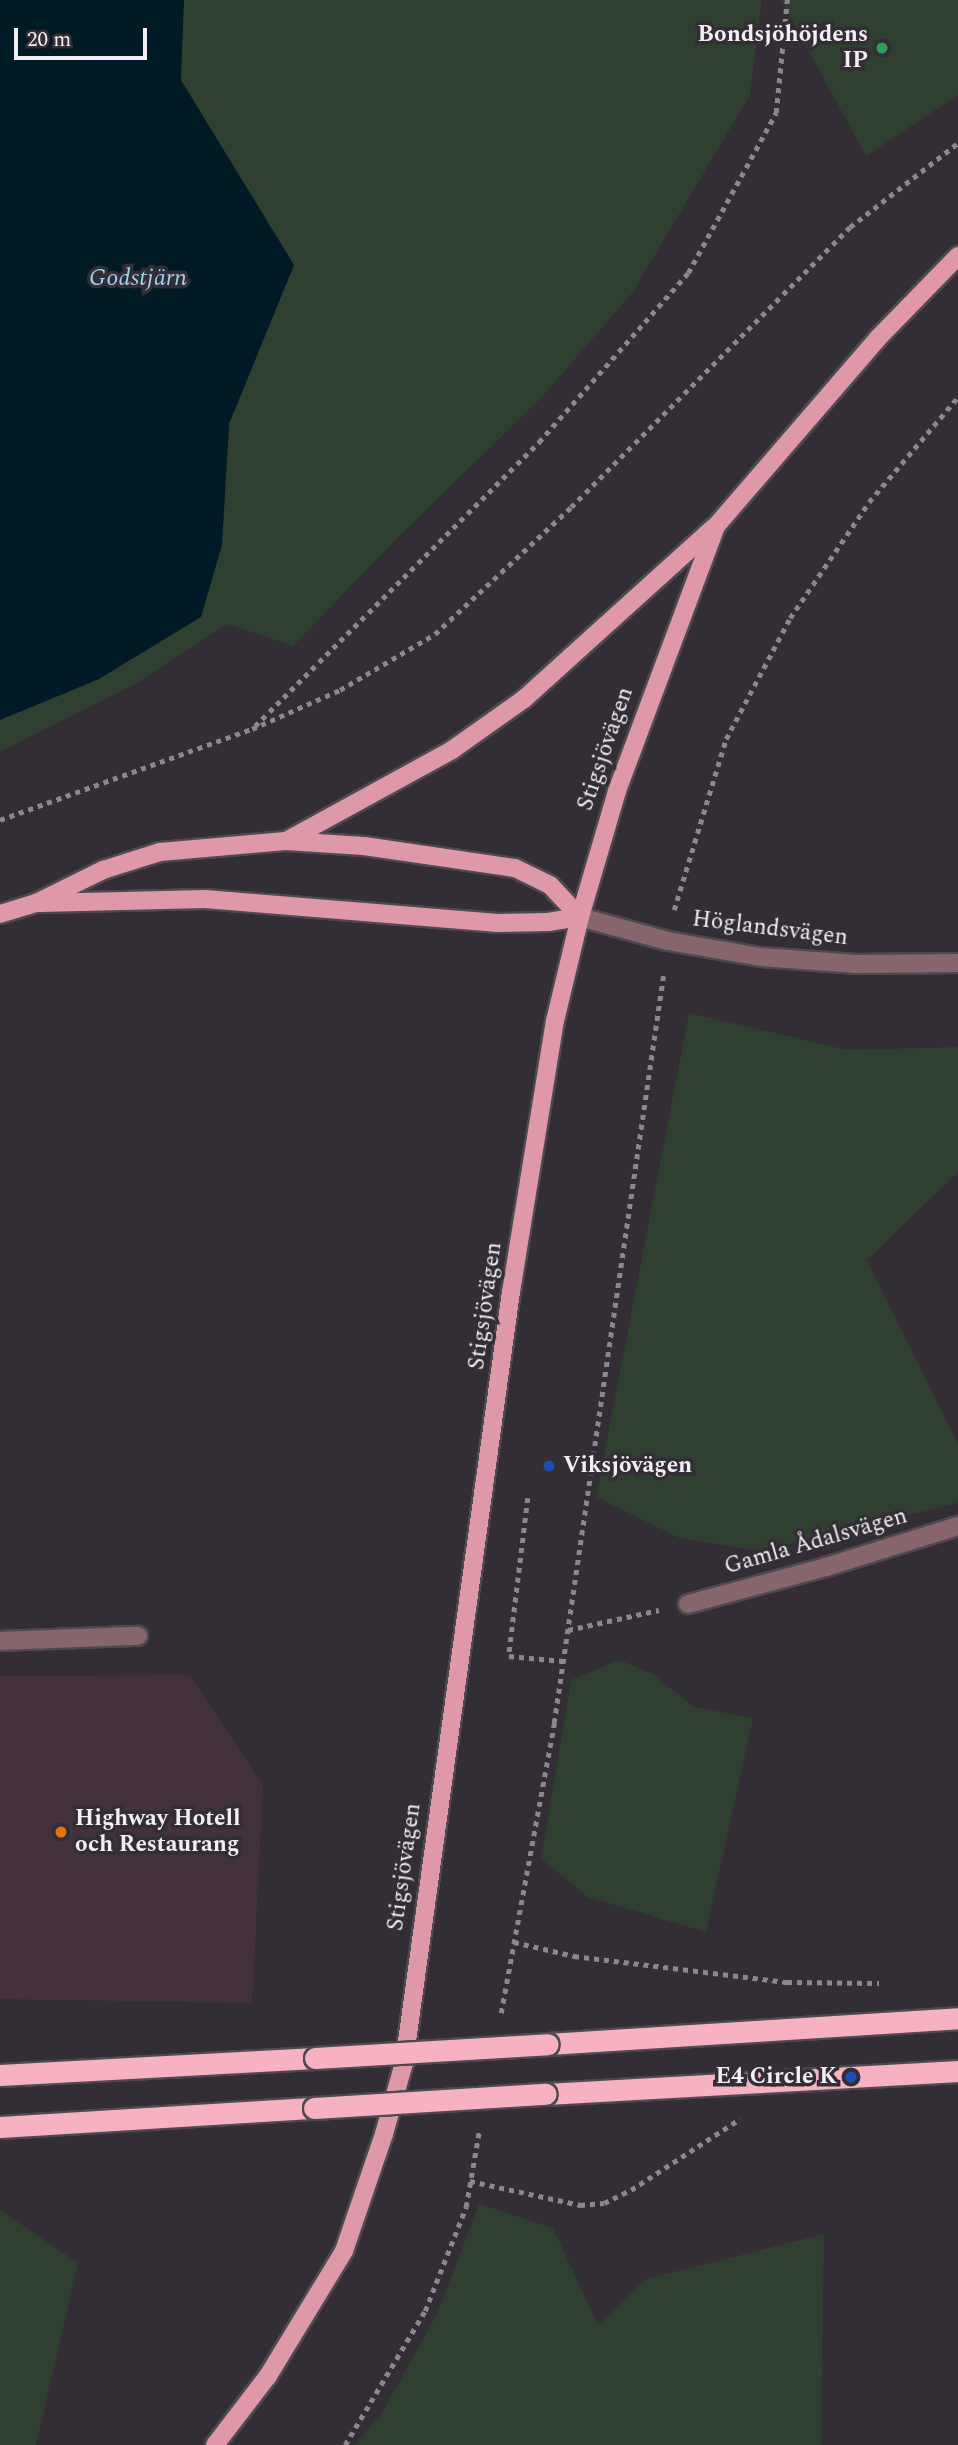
<!DOCTYPE html>
<html>
<head>
<meta charset="utf-8">
<style>
	body { margin:0 }
	#map { position:relative; width:958px; height:2445px; overflow:hidden; background:#332e35; font-family:Spectral,serif }
	div>[style] { position:absolute }
	.commercial>* { inset:0; background:#43323c }
	.green>* { inset:0; background:#304030 }
	.water>* { inset:0; background:#001a26 }
	.path>* { height:4.5px; margin-top:-2.25px; transform-origin:0; background:repeating-linear-gradient(90deg,#8b878d 0 5px,transparent 0 10px) }
	.roads { filter:drop-shadow(2px 0 #4e4950) drop-shadow(-2px 0 #4e4950) drop-shadow(0 2px #4e4950) drop-shadow(0 -2px #4e4950) }
	.minor>* { height:18px; margin:-9px; padding:0 9px; transform-origin:9px; border-radius:9px; background:#87656c }
	.major>* { height:18px; margin:-9px; padding:0 9px; transform-origin:9px; border-radius:9px; background:#de98a8 }
	.highway>* { height:21px; margin:-10.5px; padding:0 10.5px; transform-origin:10.5px; border-radius:10.5px; background:#f6b2c1 }
	.bridges { filter:drop-shadow(2px 0 #4e4950) drop-shadow(-2px 0 #4e4950) drop-shadow(0 2px #4e4950) drop-shadow(0 -2px #4e4950) }
	.highway-bridge>* { height:21px; margin:-10.5px; padding:0 10.5px; transform-origin:10.5px; border-radius:10.5px; background:#f6b2c1 }
	.dots>* { width:19px; height:19px; translate:-50% -50%; box-sizing:border-box; border:4px solid #332e35; border-radius:50% }
	span { translate:-50% -50%; white-space:nowrap; text-align:center; line-height:1.15; -webkit-text-stroke:7px #332e35; paint-order:stroke }
	.poi-label { font-size:23px; color:#f2eef3; font-weight:700 }
	.right { translate:-100% -50%; text-align:right }
	.left { translate:0 -50%; text-align:left }
	.street-label { font-size:23px; color:#f2eef3 }
	.water-label { font-size:24px; color:#9ad3f0; font-style:italic }
	.scale { position:absolute; left:14px; top:28px; width:133px; height:32px; box-sizing:border-box; border:4px solid #f2eef3; border-top:0; padding-left:9px; font-size:21px; line-height:24px; white-space:nowrap; color:#f2eef3; -webkit-text-stroke:5px #332e35; paint-order:stroke }
</style>
</head>
<body>
<div id="map">
	<div class="commercial">
		<div style="clip-path:polygon(190px 1675px,263px 1786px,252px 2003px,0 1999px,0 1676px)"></div>
	</div>
	<div class="green">
		<div style="clip-path:polygon(184px 0,762px 0,750px 95px,632px 293px,543px 396px,396px 539px,293px 646px,227px 624px,137px 683px,0 752px,0 720px,99px 679px,222px 545px,229px 424px,294px 265px,180px 80px)"></div>
		<div style="clip-path:polygon(781px 0,958px 0,958px 95px,866px 156px)"></div>
		<div style="clip-path:polygon(689px 1013px,847px 1050px,958px 1047px,958px 1172px,867px 1260px,958px 1444px,958px 1503px,763px 1551px,682px 1539px,596px 1497px)"></div>
		<div style="clip-path:polygon(619px 1660px,653px 1674px,694px 1707px,753px 1718px,706px 1932px,588px 1897px,541px 1859px,571px 1680px)"></div>
		<div style="clip-path:polygon(479px 2204px,553px 2228px,598px 2325px,646px 2279px,824px 2234px,821px 2445px,355px 2445px,383px 2411px,437px 2314px)"></div>
		<div style="clip-path:polygon(0 2210px,78px 2263px,36px 2445px,0 2445px)"></div>
	</div>
	<div class="water">
		<div style="clip-path:polygon(0 0,184px 0,181px 80px,294px 265px,229px 424px,222px 545px,201px 617px,99px 679px,0 720px)"></div>
	</div>
	<div class="path">
		<div style="left:255px;top:726px;width:402px;rotate:-45deg"></div>
		<div style="left:539px;top:442px;width:225px;rotate:-48.6deg"></div>
		<div style="left:688px;top:273px;width:183px;rotate:-61.2deg"></div>
		<div style="left:776px;top:113px;width:114px;rotate:-84.4deg"></div>
		<div style="left:0;top:820px;width:268px;rotate:-19.9deg"></div>
		<div style="left:252px;top:729px;width:96px;rotate:-23.9deg"></div>
		<div style="left:340px;top:690px;width:110px;rotate:-30.5deg"></div>
		<div style="left:435px;top:634px;width:186px;rotate:-43deg"></div>
		<div style="left:571px;top:507px;width:395px;rotate:-45.1deg"></div>
		<div style="left:850px;top:227px;width:137px;rotate:-37.9deg"></div>
		<div style="left:674px;top:910px;width:179px;rotate:-73.1deg"></div>
		<div style="left:726px;top:739px;width:137px;rotate:-62.1deg"></div>
		<div style="left:790px;top:618px;width:140px;rotate:-55.7deg"></div>
		<div style="left:869px;top:502px;width:138px;rotate:-49.7deg"></div>
		<div style="left:528px;top:1498px;width:159px;rotate:96.9deg"></div>
		<div style="left:509px;top:1656px;width:54px;rotate:5.3deg"></div>
		<div style="left:568px;top:1630px;width:93px;rotate:-12.4deg"></div>
		<div style="left:514px;top:1942px;width:62px;rotate:13.1deg"></div>
		<div style="left:574px;top:1956px;width:215px;rotate:7deg"></div>
		<div style="left:787px;top:1982px;width:92px;rotate:0.6deg"></div>
		<div style="left:501px;top:2013px;width:295px;rotate:-79.6deg"></div>
		<div style="left:554px;top:1723px;width:760px;rotate:-81.68deg"></div>
		<div style="left:470px;top:2181px;width:113px;rotate:12.3deg"></div>
		<div style="left:580px;top:2205px;width:24px;rotate:-5deg"></div>
		<div style="left:604px;top:2203px;width:30px;rotate:-26deg"></div>
		<div style="left:631px;top:2190px;width:130px;rotate:-33.1deg"></div>
		<div style="left:345px;top:2445px;width:156px;rotate:-59.2deg"></div>
		<div style="left:425px;top:2311px;width:112px;rotate:-68.5deg"></div>
		<div style="left:466px;top:2207px;width:76px;rotate:-80.2deg"></div>
	</div>
	<div class="roads">
		<div class="minor">
			<div style="left:580px;top:917px;width:91px;rotate:15.3deg"></div>
			<div style="left:668px;top:941px;width:94px;rotate:9.8deg"></div>
			<div style="left:761px;top:957px;width:96px;rotate:4.2deg"></div>
			<div style="left:857px;top:964px;width:101px;rotate:-0.6deg"></div>
			<div style="left:688px;top:1604px;width:143px;rotate:-15deg"></div>
			<div style="left:826px;top:1567px;width:138px;rotate:-17.3deg"></div>
			<div style="left:0;top:1641px;width:138px;rotate:-2.1deg"></div>
		</div>
		<div class="major">
			<div style="left:286px;top:841px;width:189px;rotate:-28.7deg"></div>
			<div style="left:452px;top:750px;width:88px;rotate:-35.3deg"></div>
			<div style="left:524px;top:699px;width:255px;rotate:-42.1deg"></div>
			<div style="left:40px;top:903px;width:165px;rotate:-1.4deg"></div>
			<div style="left:205px;top:899px;width:294px;rotate:4.7deg"></div>
			<div style="left:498px;top:923px;width:50px;rotate:-1.1deg"></div>
			<div style="left:548px;top:922px;width:32px;rotate:-9deg"></div>
			<div style="left:0;top:914px;width:38px;rotate:-17deg"></div>
			<div style="left:36px;top:903px;width:75px;rotate:-26.2deg"></div>
			<div style="left:103px;top:870px;width:60px;rotate:-17.5deg"></div>
			<div style="left:160px;top:852px;width:126px;rotate:-5deg"></div>
			<div style="left:286px;top:841px;width:78px;rotate:3.7deg"></div>
			<div style="left:364px;top:846px;width:153px;rotate:8.3deg"></div>
			<div style="left:515px;top:868px;width:39px;rotate:26deg"></div>
			<div style="left:550px;top:885px;width:44px;rotate:46.8deg"></div>
			<div style="left:215px;top:2445px;width:87px;rotate:-52.5deg"></div>
			<div style="left:268px;top:2376px;width:146px;rotate:-58.7deg"></div>
			<div style="left:344px;top:2251px;width:124px;rotate:-71.1deg"></div>
			<div style="left:384px;top:2134px;width:74px;rotate:-74.3deg"></div>
			<div style="left:404px;top:2063px;width:778px;rotate:-82.1deg"></div>
			<div style="left:511px;top:1292px;width:275px;rotate:-80.8deg"></div>
			<div style="left:555px;top:1021px;width:107px;rotate:-76.5deg"></div>
			<div style="left:580px;top:917px;width:131px;rotate:-73.6deg"></div>
			<div style="left:617px;top:791px;width:283px;rotate:-69.5deg"></div>
			<div style="left:716px;top:526px;width:248px;rotate:-49.2deg"></div>
			<div style="left:878px;top:338px;width:115px;rotate:-45.7deg"></div>
		</div>
		<div class="highway">
			<div style="left:548px;top:2044px;width:411px;rotate:-3.6deg"></div>
			<div style="left:0;top:2075px;width:315px;rotate:-3.1deg"></div>
			<div style="left:546px;top:2094px;width:413px;rotate:-3.2deg"></div>
			<div style="left:0;top:2127px;width:315px;rotate:-3.5deg"></div>
		</div>
	</div>
	<div class="bridges">
		<div class="highway-bridge">
			<div style="left:315px;top:2058px;width:233px;rotate:-3.4deg"></div>
			<div style="left:314px;top:2108px;width:232px;rotate:-3.5deg"></div>
		</div>
	</div>
	<div class="dots">
		<div style="left:882px;top:48px;background:#2e9e5b"></div>
		<div style="left:549px;top:1466px;background:#1a4fb4"></div>
		<div style="left:61px;top:1832px;background:#e8710a"></div>
		<div style="left:851px;top:2077px;background:#1a4fb4"></div>
	</div>
	<div class="poi-label">
		<span class="right" style="left:868px;top:48px">Bondsjöhöjdens<br>IP</span>
		<span class="left" style="left:563px;top:1466px">Viksjövägen</span>
		<span class="left" style="left:75px;top:1832px">Highway Hotell<br>och Restaurang</span>
		<span class="right" style="left:837px;top:2077px">E4 Circle K</span>
	</div>
	<div class="street-label">
		<span style="left:606px;top:749px;rotate:-71deg">Stigsjövägen</span>
		<span style="left:770px;top:929px;rotate:7deg">Höglandsvägen</span>
		<span style="left:486px;top:1306px;rotate:-82deg">Stigsjövägen</span>
		<span style="left:816px;top:1542px;rotate:-16deg">Gamla Ådalsvägen</span>
		<span style="left:405px;top:1867px;rotate:-82deg">Stigsjövägen</span>
	</div>
	<div class="water-label">
		<span style="left:138px;top:279px">Godstjärn</span>
	</div>
	<div class="scale">20 m</div>
</div>
</body>
</html>
